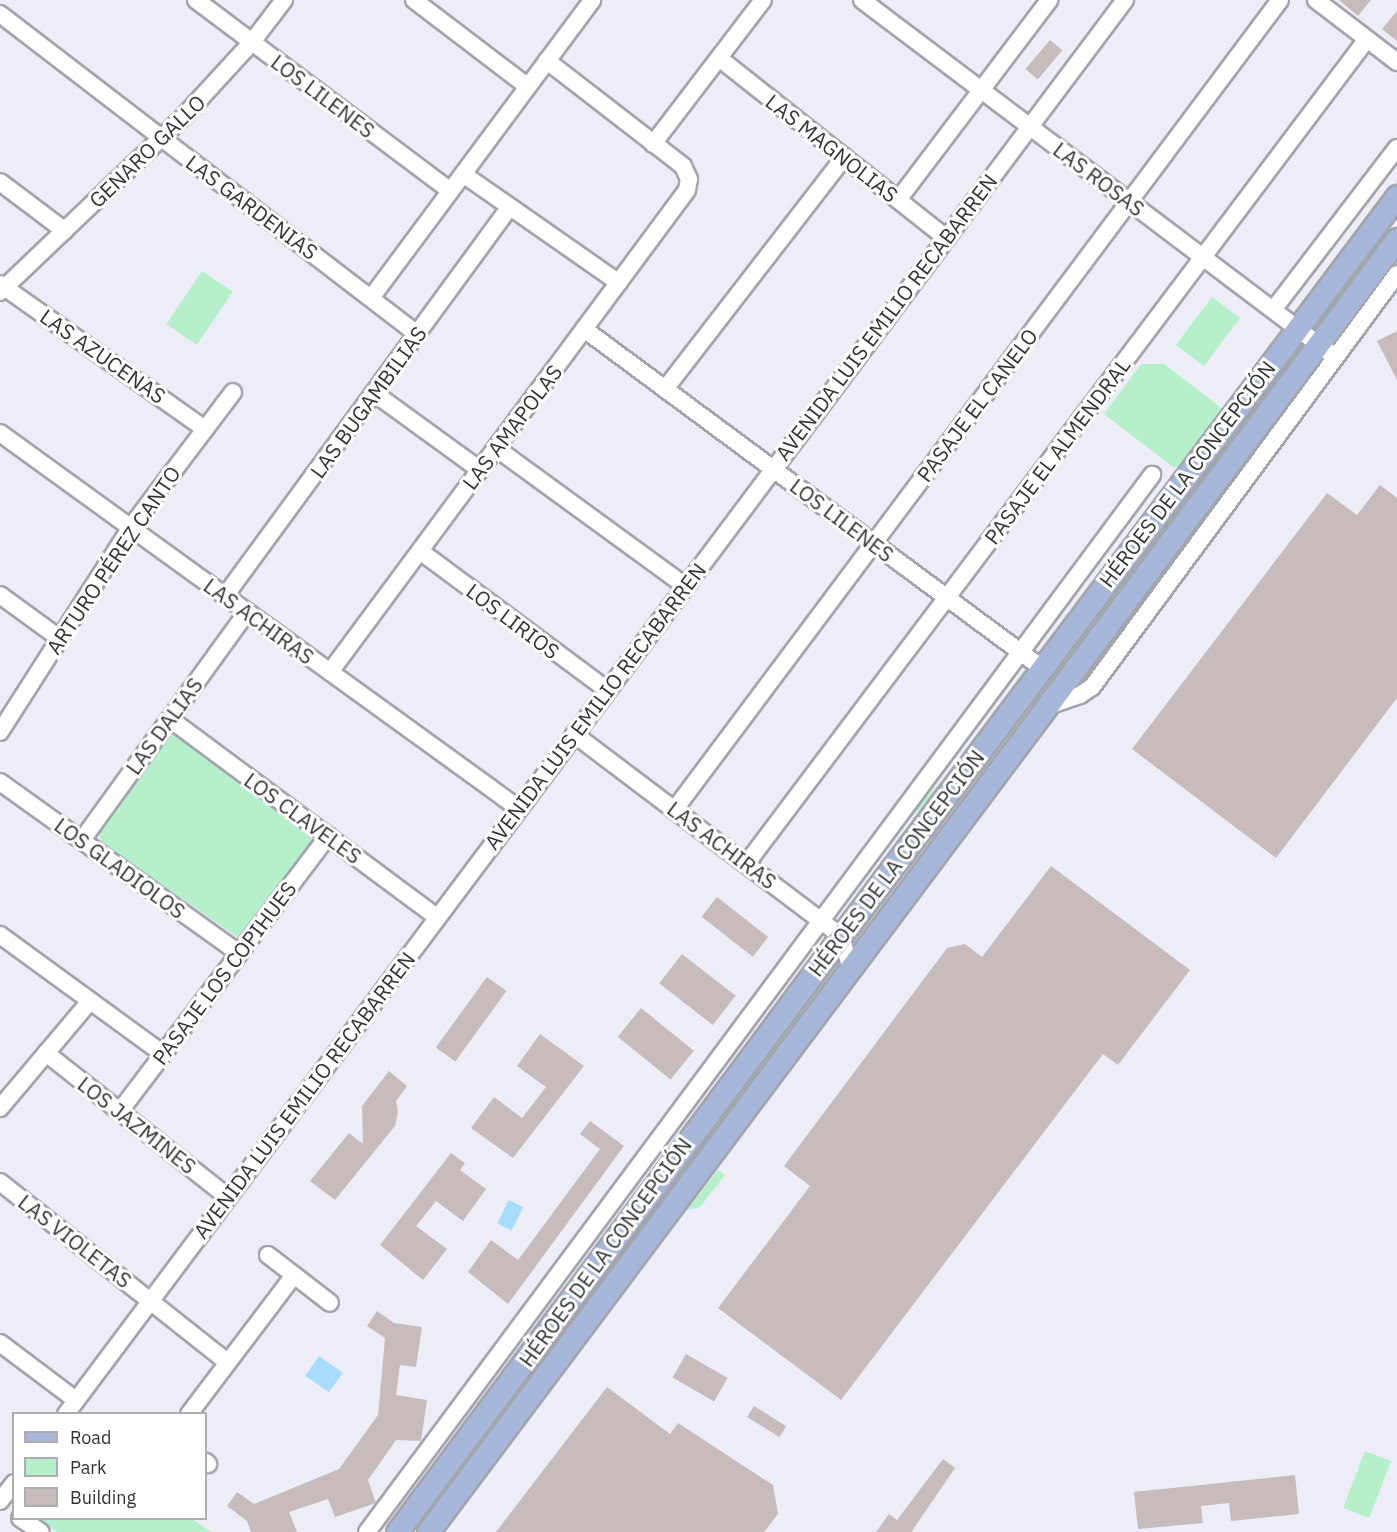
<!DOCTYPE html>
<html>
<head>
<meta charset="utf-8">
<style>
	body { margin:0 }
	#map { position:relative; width:1397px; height:1532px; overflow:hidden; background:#ecedf6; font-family:"IBM Plex Sans",sans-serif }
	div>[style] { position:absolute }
	.green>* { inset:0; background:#b5f0cb; transform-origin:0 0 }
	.water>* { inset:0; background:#a6dcfd; transform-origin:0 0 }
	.building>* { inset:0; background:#c7bcbb; transform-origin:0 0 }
	.roads { filter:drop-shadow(2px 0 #a3a5ae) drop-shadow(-2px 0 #a3a5ae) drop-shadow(0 2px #a3a5ae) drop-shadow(0 -2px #a3a5ae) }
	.minor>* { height:16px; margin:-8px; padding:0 8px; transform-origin:8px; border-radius:8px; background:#fff }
	.major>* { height:21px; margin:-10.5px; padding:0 10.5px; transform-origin:10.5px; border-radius:10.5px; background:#a6b7da }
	span { translate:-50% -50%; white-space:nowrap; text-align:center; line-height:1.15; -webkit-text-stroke:6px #fff; paint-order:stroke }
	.street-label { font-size:21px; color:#323336 }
	.legend { position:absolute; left:12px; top:1412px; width:195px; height:108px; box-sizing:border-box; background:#fff; border:2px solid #adadaf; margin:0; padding:8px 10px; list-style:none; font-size:18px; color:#323336 }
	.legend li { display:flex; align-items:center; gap:12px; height:30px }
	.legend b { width:30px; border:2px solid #adadaf }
</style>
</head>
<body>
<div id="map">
	<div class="green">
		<div style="left:202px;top:271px;width:37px;height:64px;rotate:34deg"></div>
		<div style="left:1212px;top:297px;width:35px;height:60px;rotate:37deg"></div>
		<div style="clip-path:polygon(1141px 364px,1164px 364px,1224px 410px,1183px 466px,1173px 467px,1104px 414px)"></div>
		<div style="clip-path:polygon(1230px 437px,1225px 452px,1068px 660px,1064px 658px)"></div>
		<div style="left:1062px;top:661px;width:4px;height:329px;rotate:45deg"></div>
		<div style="clip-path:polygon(170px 731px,181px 733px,313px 832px,312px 844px,240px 939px,101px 842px,98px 830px)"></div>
		<div style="clip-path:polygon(821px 979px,810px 1005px,765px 1066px,773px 1045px)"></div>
		<div style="clip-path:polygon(718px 1170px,725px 1175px,700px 1207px,687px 1210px)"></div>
		<div style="left:1365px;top:1451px;width:28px;height:61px;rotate:21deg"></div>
		<div style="clip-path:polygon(39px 1519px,192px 1519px,211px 1532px,57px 1532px)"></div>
	</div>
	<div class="water">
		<div style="left:509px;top:1200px;width:16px;height:26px;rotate:27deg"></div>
		<div style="left:319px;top:1356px;width:29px;height:24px;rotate:35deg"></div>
	</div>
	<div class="building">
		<div style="clip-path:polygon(1339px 0,1371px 0,1358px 16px)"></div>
		<div style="clip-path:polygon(1397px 11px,1397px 41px,1382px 29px)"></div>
		<div style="left:1050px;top:40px;width:16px;height:38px;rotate:40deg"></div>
		<div style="clip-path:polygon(1397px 331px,1397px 380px,1377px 341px)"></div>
		<div style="clip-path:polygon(1380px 485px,1397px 498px,1397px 698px,1276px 858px,1132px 749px,1327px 493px,1357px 515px)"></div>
		<div style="clip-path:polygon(1051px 866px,1190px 970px,1118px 1065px,1103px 1054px,841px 1400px,718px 1308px,810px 1186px,784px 1166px,947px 948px,965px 944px,982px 957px)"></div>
		<div style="left:717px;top:897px;width:65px;height:25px;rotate:38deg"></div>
		<div style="left:682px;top:954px;width:68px;height:37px;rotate:38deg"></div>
		<div style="left:487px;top:977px;width:24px;height:87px;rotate:36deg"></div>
		<div style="left:641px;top:1008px;width:68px;height:37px;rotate:39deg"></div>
		<div style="clip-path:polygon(540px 1034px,584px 1066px,513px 1158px,471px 1128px,494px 1097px,522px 1118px,546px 1087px,517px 1066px)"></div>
		<div style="clip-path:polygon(389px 1071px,407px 1086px,396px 1101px,398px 1112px,395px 1126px,335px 1200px,310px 1181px,349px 1133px,363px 1144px,362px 1106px)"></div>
		<div style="clip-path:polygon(590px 1121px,624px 1146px,508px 1304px,468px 1272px,491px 1240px,518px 1260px,600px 1149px,580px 1134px)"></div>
		<div style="clip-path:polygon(451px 1153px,465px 1163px,460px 1170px,486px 1189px,463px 1221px,436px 1201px,416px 1226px,447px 1249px,423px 1280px,380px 1245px)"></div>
		<div style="clip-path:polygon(377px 1311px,394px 1323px,422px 1327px,416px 1367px,400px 1365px,396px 1395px,427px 1400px,421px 1441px,396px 1440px,368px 1480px,376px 1503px,335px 1517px,328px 1499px,289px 1512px,297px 1532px,251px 1532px,247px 1521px,227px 1506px,237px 1492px,254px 1504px,339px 1469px,378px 1415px,385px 1338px,367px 1326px)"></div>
		<div style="left:686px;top:1354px;width:48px;height:27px;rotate:30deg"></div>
		<div style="clip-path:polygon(607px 1387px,670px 1434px,678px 1423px,773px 1485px,778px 1514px,764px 1532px,496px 1532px)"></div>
		<div style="left:754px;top:1406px;width:38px;height:13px;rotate:32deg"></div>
		<div style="clip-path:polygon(943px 1459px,955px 1468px,912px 1531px,914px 1532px,876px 1532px,889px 1514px,897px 1520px)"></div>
		<div style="clip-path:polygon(1295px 1475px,1299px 1514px,1231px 1521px,1229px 1503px,1201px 1506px,1203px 1523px,1138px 1529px,1134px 1492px)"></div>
	</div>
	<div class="roads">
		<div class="minor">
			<div style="left:196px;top:0;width:318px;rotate:36.9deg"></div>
			<div style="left:414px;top:0;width:143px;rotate:37.3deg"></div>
			<div style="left:862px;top:0;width:593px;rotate:37.04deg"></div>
			<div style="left:1316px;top:0;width:102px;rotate:37.4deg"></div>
			<div style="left:0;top:14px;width:526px;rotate:37.5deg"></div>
			<div style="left:719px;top:58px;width:290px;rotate:38.4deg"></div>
			<div style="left:653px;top:144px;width:181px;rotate:-52.6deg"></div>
			<div style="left:463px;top:174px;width:190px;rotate:34.9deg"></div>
			<div style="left:0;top:182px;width:81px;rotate:37deg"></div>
			<div style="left:898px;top:200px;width:251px;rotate:-52.9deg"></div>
			<div style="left:0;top:284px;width:251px;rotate:35.3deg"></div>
			<div style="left:0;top:292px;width:257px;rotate:-43.7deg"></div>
			<div style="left:186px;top:114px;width:98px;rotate:-47.5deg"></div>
			<div style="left:252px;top:42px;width:53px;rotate:-52.7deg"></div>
			<div style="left:371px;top:298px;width:371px;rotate:-53.4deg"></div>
			<div style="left:1273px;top:310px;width:204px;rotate:-52.6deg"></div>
			<div style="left:584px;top:329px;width:570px;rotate:36.51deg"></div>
			<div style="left:665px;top:389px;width:293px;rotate:-52.3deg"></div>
			<div style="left:374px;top:393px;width:131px;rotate:36deg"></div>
			<div style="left:0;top:433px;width:639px;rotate:35.9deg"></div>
			<div style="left:496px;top:448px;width:234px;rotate:36.1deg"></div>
			<div style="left:420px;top:551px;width:233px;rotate:36.6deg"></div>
			<div style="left:0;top:595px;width:73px;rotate:36.1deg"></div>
			<div style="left:225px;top:596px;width:482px;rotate:-53.8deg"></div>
			<div style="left:330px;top:672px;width:600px;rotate:-53.47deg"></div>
			<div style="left:687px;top:190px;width:11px;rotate:-80deg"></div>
			<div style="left:689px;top:179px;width:14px;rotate:-115deg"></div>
			<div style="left:683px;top:166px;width:172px;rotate:-142.3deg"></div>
			<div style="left:1048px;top:706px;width:34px;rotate:-19deg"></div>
			<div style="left:1080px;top:695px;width:14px;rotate:-34deg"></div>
			<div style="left:1092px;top:687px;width:513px;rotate:-53.55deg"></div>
			<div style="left:170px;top:719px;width:332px;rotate:36.6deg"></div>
			<div style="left:0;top:732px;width:243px;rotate:-57.4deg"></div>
			<div style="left:131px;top:527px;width:169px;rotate:-52.9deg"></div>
			<div style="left:574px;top:734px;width:335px;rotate:37.1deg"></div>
			<div style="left:841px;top:936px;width:34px;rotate:73deg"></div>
			<div style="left:0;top:782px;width:294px;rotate:35.6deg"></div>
			<div style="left:675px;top:809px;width:1010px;rotate:-53.21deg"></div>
			<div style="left:82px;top:840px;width:281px;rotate:-54.1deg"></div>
			<div style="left:747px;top:863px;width:1031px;rotate:-53.04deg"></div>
			<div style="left:0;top:935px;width:202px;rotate:36.1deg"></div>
			<div style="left:46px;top:1053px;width:232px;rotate:38.4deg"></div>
			<div style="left:0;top:1108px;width:140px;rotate:-49.9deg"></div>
			<div style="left:120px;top:1111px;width:345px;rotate:-52.9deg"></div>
			<div style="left:0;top:1182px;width:290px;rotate:38.4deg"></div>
			<div style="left:268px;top:1255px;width:78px;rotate:37.7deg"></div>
			<div style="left:0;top:1343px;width:95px;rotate:36.9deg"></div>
			<div style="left:66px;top:1414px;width:1767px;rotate:-53.17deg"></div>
			<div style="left:189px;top:1414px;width:174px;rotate:-52.9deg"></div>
			<div style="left:206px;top:1462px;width:3px;rotate:45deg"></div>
			<div style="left:0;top:1501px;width:23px;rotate:-52deg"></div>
			<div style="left:20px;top:1518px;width:25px;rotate:34deg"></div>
			<div style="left:367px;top:1532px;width:1317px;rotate:-53.4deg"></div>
		</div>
		<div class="major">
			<div style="left:397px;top:1532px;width:763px;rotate:-53.31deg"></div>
			<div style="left:853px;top:920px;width:906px;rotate:-53.08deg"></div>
			<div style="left:428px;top:1532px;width:1616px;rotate:-53.15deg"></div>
		</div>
	</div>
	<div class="street-label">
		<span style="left:323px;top:96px;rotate:37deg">LOS LILENES</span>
		<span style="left:832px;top:148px;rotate:38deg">LAS MAGNOLIAS</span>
		<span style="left:147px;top:151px;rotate:-44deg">GENARO GALLO</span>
		<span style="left:1099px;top:179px;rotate:37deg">LAS ROSAS</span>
		<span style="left:252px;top:207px;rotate:37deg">LAS GARDENIAS</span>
		<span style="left:886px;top:317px;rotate:-53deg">AVENIDA LUIS EMILIO RECABARREN</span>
		<span style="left:103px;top:356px;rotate:35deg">LAS AZUCENAS</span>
		<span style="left:368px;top:402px;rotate:-54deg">LAS BUGAMBILIAS</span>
		<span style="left:977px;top:405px;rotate:-53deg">PASAJE EL CANELO</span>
		<span style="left:512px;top:427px;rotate:-53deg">LAS AMAPOLAS</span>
		<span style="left:1057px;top:451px;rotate:-53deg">PASAJE EL ALMENDRAL</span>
		<span style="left:1187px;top:474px;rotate:-53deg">HÉROES DE LA CONCEPCIÓN</span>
		<span style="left:842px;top:520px;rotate:37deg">LOS LILENES</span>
		<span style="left:113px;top:560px;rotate:-56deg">ARTURO PÉREZ CANTO</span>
		<span style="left:259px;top:621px;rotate:36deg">LAS ACHIRAS</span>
		<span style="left:513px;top:621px;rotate:37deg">LOS LIRIOS</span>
		<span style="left:595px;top:706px;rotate:-53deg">AVENIDA LUIS EMILIO RECABARREN</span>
		<span style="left:164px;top:726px;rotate:-54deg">LAS DALIAS</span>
		<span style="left:303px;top:818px;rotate:36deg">LOS CLAVELES</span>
		<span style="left:722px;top:845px;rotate:37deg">LAS ACHIRAS</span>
		<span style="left:896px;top:863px;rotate:-53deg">HÉROES DE LA CONCEPCIÓN</span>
		<span style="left:120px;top:868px;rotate:36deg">LOS GLADIOLOS</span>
		<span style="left:224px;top:973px;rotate:-53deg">PASAJE LOS COPIHUES</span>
		<span style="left:304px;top:1095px;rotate:-53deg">AVENIDA LUIS EMILIO RECABARREN</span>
		<span style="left:137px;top:1125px;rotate:38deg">LOS JAZMINES</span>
		<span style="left:75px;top:1241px;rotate:38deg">LAS VIOLETAS</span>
		<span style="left:605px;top:1252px;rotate:-54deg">HÉROES DE LA CONCEPCIÓN</span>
	</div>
	<ul class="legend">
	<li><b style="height:8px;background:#a6b7da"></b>Road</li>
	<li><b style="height:16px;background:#b5f0cb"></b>Park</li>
	<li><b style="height:16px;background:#c7bcbb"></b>Building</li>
	</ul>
</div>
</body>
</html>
